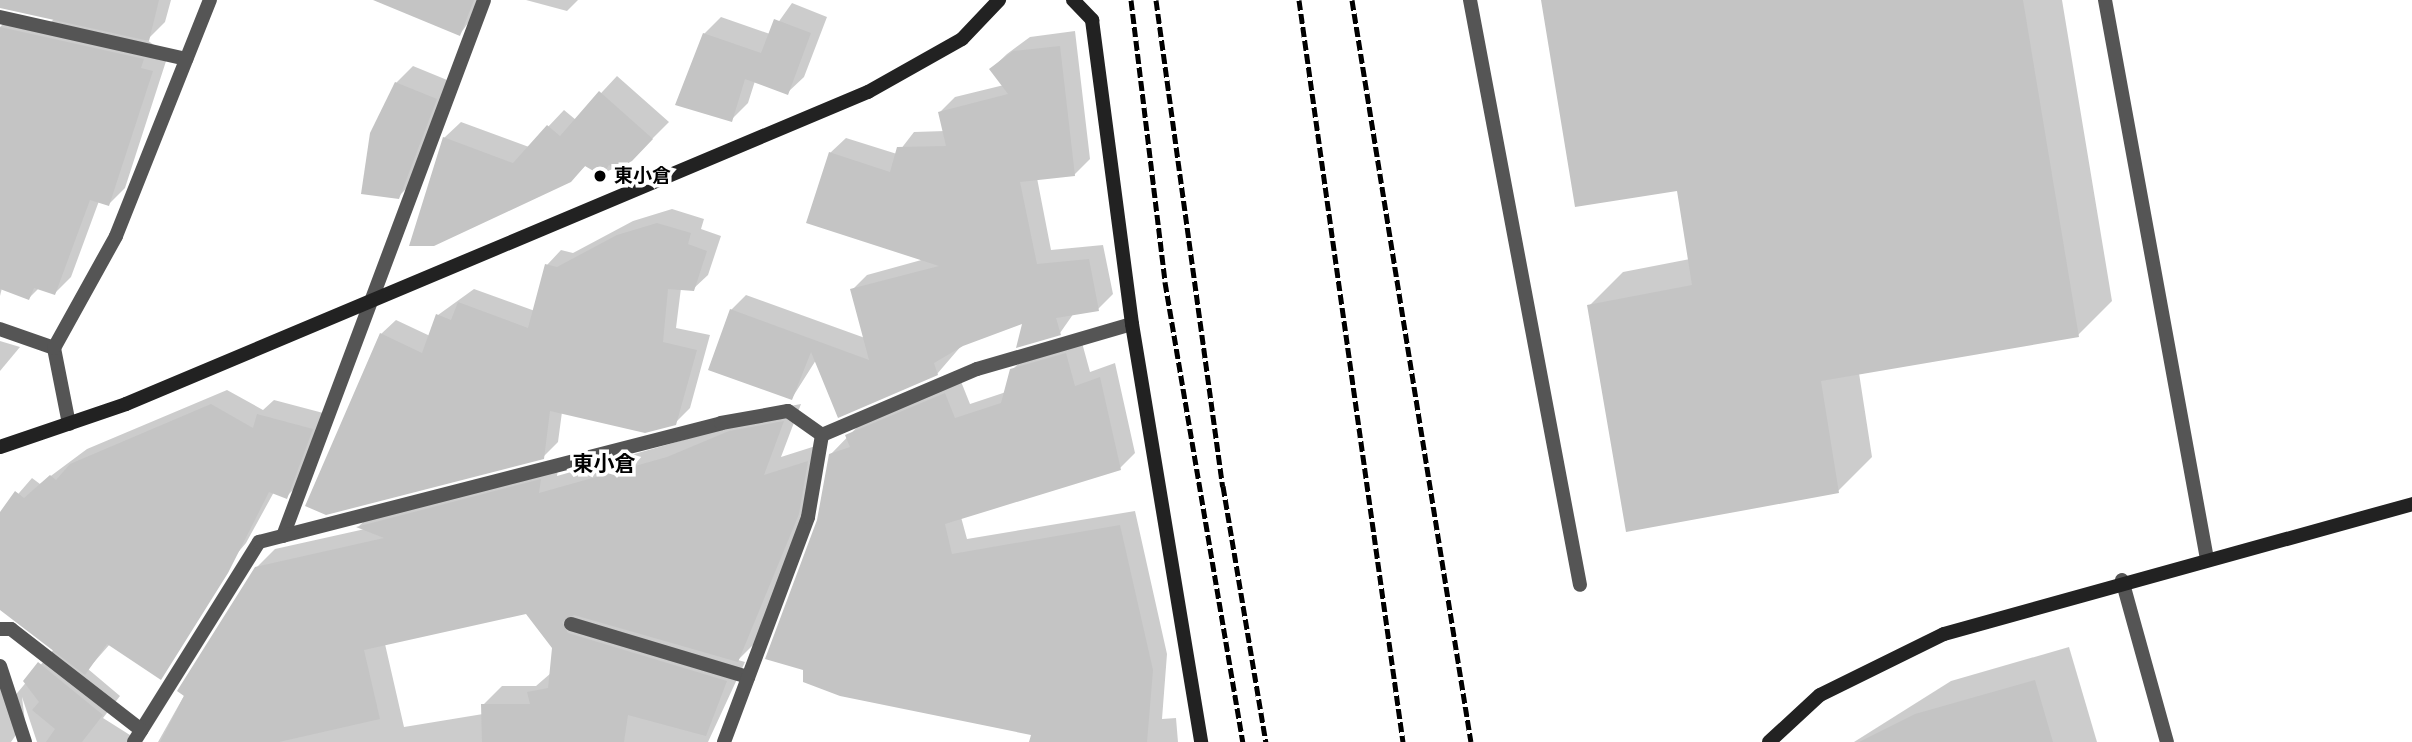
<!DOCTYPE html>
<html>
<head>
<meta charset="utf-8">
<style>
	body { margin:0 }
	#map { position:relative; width:2412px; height:742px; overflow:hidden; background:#fff; font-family:Inter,"Noto Sans JP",sans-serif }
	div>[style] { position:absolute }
	.shadow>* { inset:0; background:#0003 }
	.building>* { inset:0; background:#c4c4c4 }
	.lane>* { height:14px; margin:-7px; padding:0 7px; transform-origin:7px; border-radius:7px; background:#555 }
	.street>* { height:14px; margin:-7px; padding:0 7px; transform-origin:7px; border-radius:7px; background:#555 }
	.secondary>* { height:14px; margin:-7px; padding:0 7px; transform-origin:7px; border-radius:7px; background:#222 }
	.rail>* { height:5px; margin-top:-2.5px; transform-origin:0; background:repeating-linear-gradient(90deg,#000 0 10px,transparent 0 13.5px) }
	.dots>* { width:19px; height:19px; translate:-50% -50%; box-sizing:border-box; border:4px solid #fff; border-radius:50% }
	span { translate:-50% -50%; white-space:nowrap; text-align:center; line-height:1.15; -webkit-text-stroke:7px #fff; paint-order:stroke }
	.poi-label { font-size:19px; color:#000; font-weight:700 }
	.left { translate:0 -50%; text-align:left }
	.neighbourhood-label { font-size:21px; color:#000; font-weight:700 }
</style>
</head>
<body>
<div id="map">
	<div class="shadow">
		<div style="clip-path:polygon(46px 0,171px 0,165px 22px,147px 40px,168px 55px,125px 188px,109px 204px,99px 201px,71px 277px,55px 293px,39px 288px,29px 298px,2px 288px,0 296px,0 27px,10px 17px,47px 26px,55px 18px)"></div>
		<div style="clip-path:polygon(430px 0,485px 0,460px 34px)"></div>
		<div style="clip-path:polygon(526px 0,578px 0,567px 11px)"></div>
		<div style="clip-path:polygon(1543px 0,2062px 0,2112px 301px,2078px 335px,1859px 373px,1872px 457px,1838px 491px,1589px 306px,1623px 272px,1690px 259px,1679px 189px)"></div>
		<div style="clip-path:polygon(792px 3px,827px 17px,804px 77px,787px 93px,755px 81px,748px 103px,731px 120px,704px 34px,721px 17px,770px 34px)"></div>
		<div style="clip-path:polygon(1075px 31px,1090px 159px,1074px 175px,1037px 178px,1051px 250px,1103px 245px,1113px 294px,1098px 309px,1074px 313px,1060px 333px,1025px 321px,962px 345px,937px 374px,816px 360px,792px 398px,731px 310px,746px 295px,865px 338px,852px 290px,867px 275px,925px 259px,830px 153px,846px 138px,897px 154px,914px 132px,945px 131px,940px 112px,955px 97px,1004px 85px,991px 69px,1007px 54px,1030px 37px)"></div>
		<div style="clip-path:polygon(413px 66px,452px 82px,415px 180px,398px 197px,396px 83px)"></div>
		<div style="clip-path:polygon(617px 76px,669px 122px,631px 160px,602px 174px,586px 165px,570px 181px,434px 245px,444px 138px,461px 122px,529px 147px,564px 110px,576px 120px)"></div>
		<div style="clip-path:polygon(672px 209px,704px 219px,701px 229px,721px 236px,708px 275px,693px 289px,681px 288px,676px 328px,710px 335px,690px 408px,675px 423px,562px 412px,558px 442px,543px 457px,381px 334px,396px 320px,430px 336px,438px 315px,474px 289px,535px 311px,547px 265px,561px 250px,573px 253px,633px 221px)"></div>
		<div style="clip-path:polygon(1081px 339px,1090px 372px,1115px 363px,1135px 453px,1120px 468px,961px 517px,967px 539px,1135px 511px,1167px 654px,1162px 719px,1176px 718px,1178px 742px,1031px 742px,1033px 733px,819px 521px,830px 455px,863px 421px,960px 379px,970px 404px,1006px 392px,1012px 370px,1027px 355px)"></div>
		<div style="clip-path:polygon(0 341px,20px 347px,0 371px)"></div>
		<div style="clip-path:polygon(227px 390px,263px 410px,274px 400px,327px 414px,301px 482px,286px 497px,274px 492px,246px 543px,156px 649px,110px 644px,88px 669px,120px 696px,103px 718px,141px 742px,37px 742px,22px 697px,25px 722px,11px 742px,0 742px,0 672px,13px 698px,54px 649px,0 608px,0 515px,32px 478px,40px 484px,87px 449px)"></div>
		<div style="clip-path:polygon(evenodd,801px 404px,781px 457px,825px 443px,817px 494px,757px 641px,738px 660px,745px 662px,708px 742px,158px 742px,256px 568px,275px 549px,365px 529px,359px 526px,377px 509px,559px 462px,557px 476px,687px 439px,750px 413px,801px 404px,527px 612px,554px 647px,551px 673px,536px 686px,502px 686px,483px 705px,483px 714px,404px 727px,385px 644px,527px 612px)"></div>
		<div style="clip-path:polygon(2069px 647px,2097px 742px,1854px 742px,1951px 681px)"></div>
	</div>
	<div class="building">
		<div style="clip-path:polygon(0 0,159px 0,149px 41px,0 8px)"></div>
		<div style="clip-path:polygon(373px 0,474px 0,460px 36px)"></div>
		<div style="clip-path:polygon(1541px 0,2023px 0,2079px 337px,1821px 381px,1839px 493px,1626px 532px,1587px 305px,1692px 285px,1677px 191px,1575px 207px)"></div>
		<div style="clip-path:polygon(774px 19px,811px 33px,788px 95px,745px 79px,732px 122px,675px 105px,703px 33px,761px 53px)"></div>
		<div style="clip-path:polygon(0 27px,144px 59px,141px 68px,153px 71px,109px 206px,90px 200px,55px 295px,34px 288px,29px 300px,0 289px)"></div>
		<div style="clip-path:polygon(1060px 46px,1075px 176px,1020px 182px,1037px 264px,1089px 259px,1099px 311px,1056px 318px,1061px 335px,1016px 348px,1022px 324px,963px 346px,934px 363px,938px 375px,838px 418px,811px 352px,792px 400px,708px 370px,730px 309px,869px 360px,850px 289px,939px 266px,806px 223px,829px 152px,890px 172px,897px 147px,946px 146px,938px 112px,1008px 94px,989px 69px,1013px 51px)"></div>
		<div style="clip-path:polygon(395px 82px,437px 99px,399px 199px,361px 194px,370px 133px)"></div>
		<div style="clip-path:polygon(599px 91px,653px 139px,632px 161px,617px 169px,609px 165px,602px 176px,585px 166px,571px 182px,434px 246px,409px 246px,443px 137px,513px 163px,547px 125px,560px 136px)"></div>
		<div style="clip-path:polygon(657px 223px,691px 233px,688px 244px,707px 251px,694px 291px,668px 289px,663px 342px,697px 350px,676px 425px,645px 433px,550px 411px,544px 459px,326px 515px,305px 506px,380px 333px,422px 353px,436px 314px,451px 320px,458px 302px,528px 328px,545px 264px,557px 267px,617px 235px)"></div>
		<div style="clip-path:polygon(1066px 353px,1075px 386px,1100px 377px,1121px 470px,945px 524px,952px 554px,1120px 525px,1153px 670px,1147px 742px,1029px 742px,1031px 735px,840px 696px,803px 682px,803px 670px,765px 659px,817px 520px,829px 454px,850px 447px,845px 435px,945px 393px,955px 418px,1001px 403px,1010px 369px)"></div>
		<div style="clip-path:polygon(211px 404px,253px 428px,257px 414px,313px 429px,287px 499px,269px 492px,228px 573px,161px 680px,107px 644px,85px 675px,0 610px,0 512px,15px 491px,24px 498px,50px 475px,56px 480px,70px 464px)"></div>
		<div style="clip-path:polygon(784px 421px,764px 475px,808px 461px,799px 514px,738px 662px,574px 615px,562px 622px,568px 633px,727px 681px,706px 736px,628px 715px,624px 742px,482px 742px,481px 704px,530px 704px,527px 692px,548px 688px,552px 648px,526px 614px,364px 650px,380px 719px,279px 742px,160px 742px,184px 696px,177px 691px,255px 567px,384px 538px,356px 527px,541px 479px,539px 493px,667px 457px,729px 431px)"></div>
		<div style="clip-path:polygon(38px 662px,103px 715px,82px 742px,46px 742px,55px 729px,32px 710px,39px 702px,23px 681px)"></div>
		<div style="clip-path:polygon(2035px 680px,2053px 742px,1859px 742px,1915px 714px)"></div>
	</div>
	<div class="lane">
		<div style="left:1470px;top:0;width:595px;rotate:79.35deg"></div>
		<div style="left:2105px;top:0;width:568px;rotate:79.66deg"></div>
		<div style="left:283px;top:536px;width:572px;rotate:-69.44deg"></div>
		<div style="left:2122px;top:580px;width:168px;rotate:74.5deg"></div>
		<div style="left:134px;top:742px;width:236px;rotate:-58deg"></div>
		<div style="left:259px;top:542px;width:477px;rotate:-14.4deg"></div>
		<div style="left:721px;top:423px;width:68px;rotate:-10.2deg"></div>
		<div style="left:788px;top:411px;width:42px;rotate:35.2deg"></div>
	</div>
	<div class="street">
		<div style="left:0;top:17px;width:191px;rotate:12.7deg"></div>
		<div style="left:0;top:329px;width:57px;rotate:19.4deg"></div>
		<div style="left:69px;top:424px;width:77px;rotate:-101.2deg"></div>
		<div style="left:54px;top:348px;width:128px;rotate:-61deg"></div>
		<div style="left:116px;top:236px;width:254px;rotate:-68.3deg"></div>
		<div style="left:571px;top:624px;width:185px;rotate:16.7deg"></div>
		<div style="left:0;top:629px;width:11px"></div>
		<div style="left:11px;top:629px;width:165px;rotate:37.8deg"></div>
		<div style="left:0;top:666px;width:80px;rotate:71.8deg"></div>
		<div style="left:724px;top:742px;width:240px;rotate:-69.5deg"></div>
		<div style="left:808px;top:517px;width:83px;rotate:-80.3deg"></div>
		<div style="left:822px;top:435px;width:168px;rotate:-23.1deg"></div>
		<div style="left:977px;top:369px;width:161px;rotate:-16.2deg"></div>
	</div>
	<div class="secondary">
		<div style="left:1073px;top:0;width:28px;rotate:46deg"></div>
		<div style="left:1092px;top:20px;width:307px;rotate:82.5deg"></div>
		<div style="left:1132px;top:324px;width:424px;rotate:80.6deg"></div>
		<div style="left:0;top:447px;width:133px;rotate:-18.8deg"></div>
		<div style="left:126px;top:404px;width:805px;rotate:-22.81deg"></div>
		<div style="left:868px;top:92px;width:108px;rotate:-29.4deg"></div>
		<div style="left:962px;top:39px;width:54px;rotate:-46.5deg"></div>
		<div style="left:1769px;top:742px;width:69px;rotate:-42.7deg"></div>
		<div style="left:1820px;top:695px;width:138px;rotate:-26.2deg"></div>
		<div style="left:1944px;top:634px;width:486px;rotate:-15.5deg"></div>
	</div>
	<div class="rail">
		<div style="left:1131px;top:0;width:284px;rotate:83.1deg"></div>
		<div style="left:1165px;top:282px;width:467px;rotate:80.4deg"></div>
		<div style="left:1156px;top:0;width:491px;rotate:82.2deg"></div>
		<div style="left:1223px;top:486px;width:260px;rotate:80.5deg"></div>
		<div style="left:1299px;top:0;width:749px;rotate:82.02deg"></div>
		<div style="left:1352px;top:0;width:751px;rotate:80.89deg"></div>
	</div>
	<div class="dots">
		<div style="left:600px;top:176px;background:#000"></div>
	</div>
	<div class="poi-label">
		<span class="left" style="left:614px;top:176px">東小倉</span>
	</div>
	<div class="neighbourhood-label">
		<span style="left:604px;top:464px">東小倉</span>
	</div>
</div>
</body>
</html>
